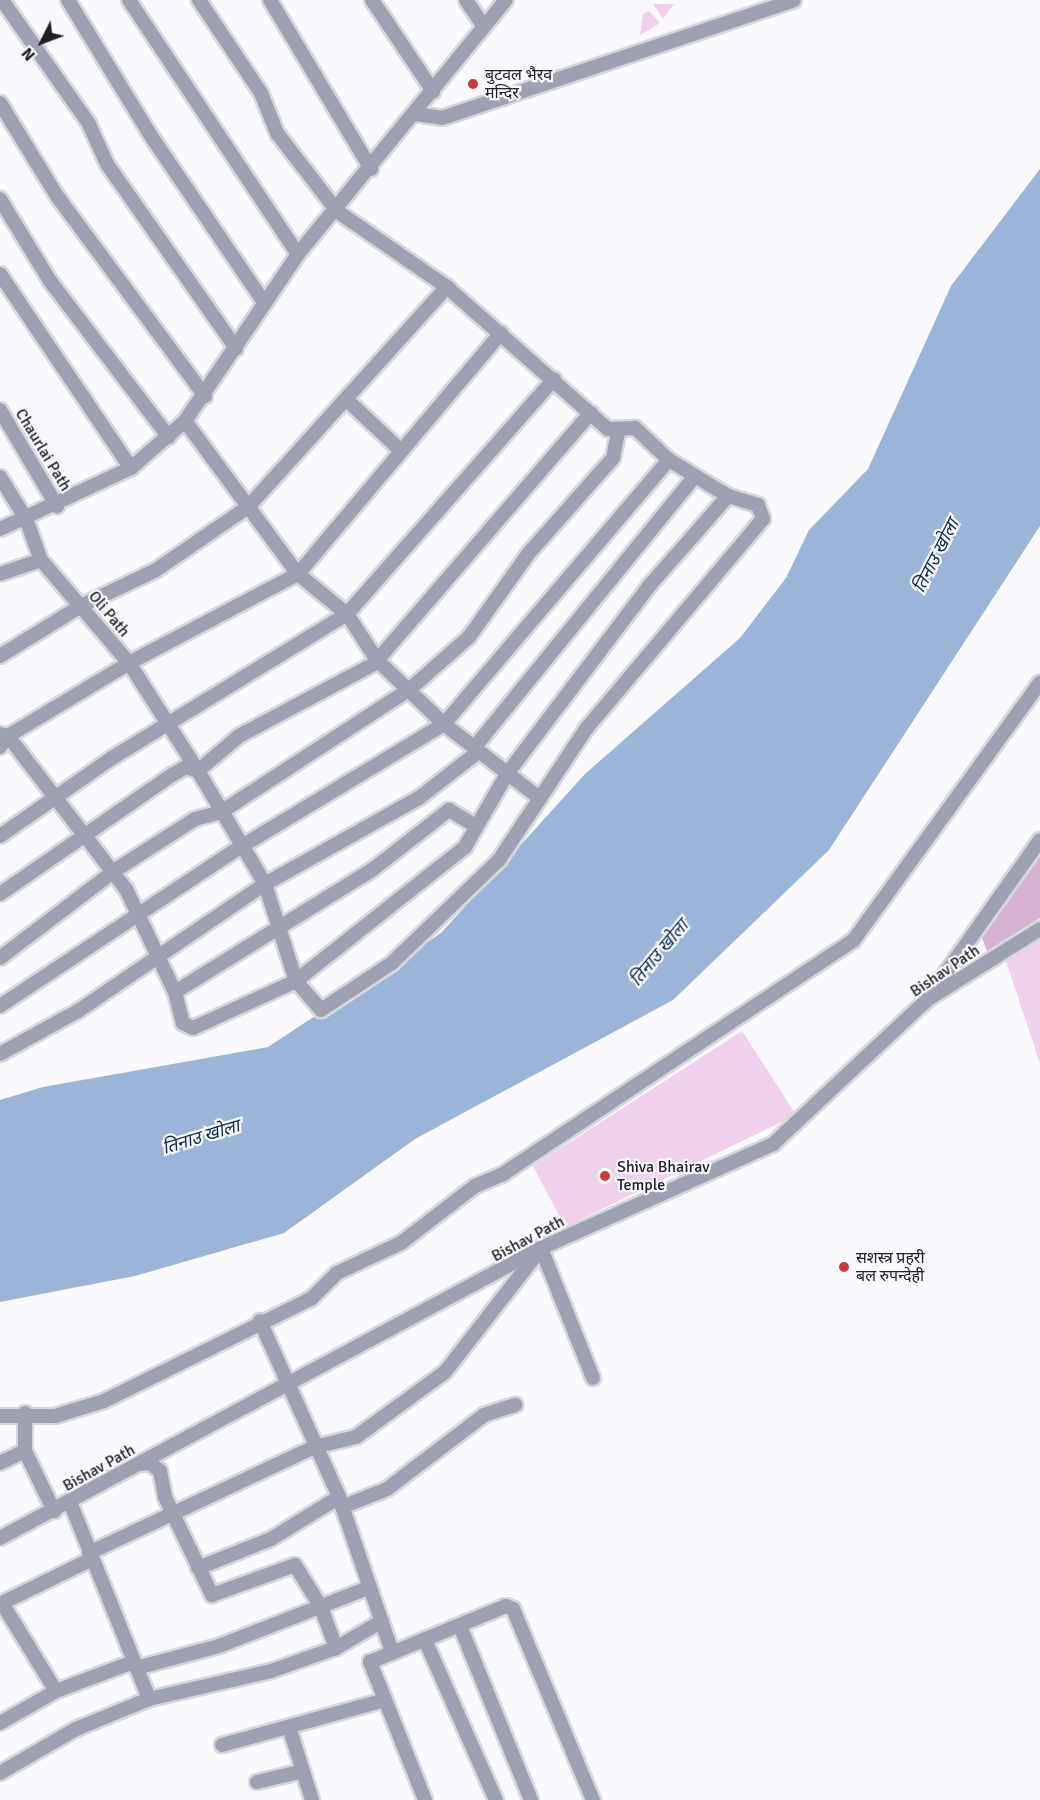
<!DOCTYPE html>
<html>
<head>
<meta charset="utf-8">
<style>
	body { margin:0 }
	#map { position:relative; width:1040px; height:1800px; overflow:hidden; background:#faf9fd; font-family:Signika,"Noto Sans Devanagari",sans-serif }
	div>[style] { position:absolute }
	.green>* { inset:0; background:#efd1ec }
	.forest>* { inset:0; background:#d5b2d1 }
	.water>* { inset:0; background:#9bb4d7 }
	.roads { filter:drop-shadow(2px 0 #d7d6db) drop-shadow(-2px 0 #d7d6db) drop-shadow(0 2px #d7d6db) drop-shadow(0 -2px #d7d6db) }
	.minor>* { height:14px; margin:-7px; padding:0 7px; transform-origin:7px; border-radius:7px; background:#9da1b2 }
	.dots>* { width:16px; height:16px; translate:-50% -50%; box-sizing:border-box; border:3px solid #faf9fd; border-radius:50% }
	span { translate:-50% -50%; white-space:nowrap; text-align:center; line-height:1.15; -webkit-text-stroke:4.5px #faf9fd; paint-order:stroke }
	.poi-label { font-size:16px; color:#212027 }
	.left { translate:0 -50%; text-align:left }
	.street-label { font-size:16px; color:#212027 }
	.water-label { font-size:18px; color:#092954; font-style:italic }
	.north { position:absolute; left:12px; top:12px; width:60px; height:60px; -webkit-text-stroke:4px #faf9fd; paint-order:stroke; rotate:228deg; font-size:16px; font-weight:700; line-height:24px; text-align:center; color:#212027 }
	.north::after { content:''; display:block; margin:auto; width:21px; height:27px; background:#212027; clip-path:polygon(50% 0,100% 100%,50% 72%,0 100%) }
</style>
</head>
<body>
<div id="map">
	<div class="green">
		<div style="clip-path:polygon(653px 4px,674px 4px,663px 19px)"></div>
		<div style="clip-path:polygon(649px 11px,660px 23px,640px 35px,643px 14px)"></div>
		<div style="clip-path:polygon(1040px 938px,1040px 1063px,1006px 961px)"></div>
		<div style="clip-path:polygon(742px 1031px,796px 1115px,565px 1227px,533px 1166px)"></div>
	</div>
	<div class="forest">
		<div style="clip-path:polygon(1040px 854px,1040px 918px,987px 951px,981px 935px,1010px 887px,1031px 870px)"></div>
	</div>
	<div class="water">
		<div style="clip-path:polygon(1040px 169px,1040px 526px,829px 850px,673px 1000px,415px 1139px,284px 1233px,135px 1276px,0 1302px,0 1100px,43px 1087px,268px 1047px,441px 933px,585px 774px,740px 638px,786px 578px,809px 530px,868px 469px,951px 286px)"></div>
	</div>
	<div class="roads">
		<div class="minor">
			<div style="left:2px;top:0;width:151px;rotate:54.9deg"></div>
			<div style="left:89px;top:124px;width:44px;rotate:65.8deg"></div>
			<div style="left:107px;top:164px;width:225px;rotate:55deg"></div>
			<div style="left:68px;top:0;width:163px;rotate:58.6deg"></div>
			<div style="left:153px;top:139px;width:196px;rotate:55.8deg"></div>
			<div style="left:129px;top:0;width:305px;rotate:56.4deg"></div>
			<div style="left:270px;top:0;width:197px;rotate:59.1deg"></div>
			<div style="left:372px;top:0;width:110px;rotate:56.2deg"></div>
			<div style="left:466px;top:0;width:32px;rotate:56deg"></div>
			<div style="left:0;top:103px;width:109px;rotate:58.5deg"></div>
			<div style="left:57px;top:196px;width:249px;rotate:53.5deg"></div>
			<div style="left:415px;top:114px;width:27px;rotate:8deg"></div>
			<div style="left:442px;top:118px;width:371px;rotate:-18.5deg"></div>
			<div style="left:0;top:199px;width:96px;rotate:58.6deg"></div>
			<div style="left:50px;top:281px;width:196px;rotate:52.7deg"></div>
			<div style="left:0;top:274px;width:234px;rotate:56deg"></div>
			<div style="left:347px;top:400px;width:73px;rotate:43.3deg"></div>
			<div style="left:0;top:410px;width:112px;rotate:59.3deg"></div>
			<div style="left:185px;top:421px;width:190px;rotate:53.6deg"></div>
			<div style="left:298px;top:574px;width:63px;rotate:39.2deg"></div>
			<div style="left:347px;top:614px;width:55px;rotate:56.9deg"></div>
			<div style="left:377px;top:660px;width:93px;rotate:43.7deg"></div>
			<div style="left:444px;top:724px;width:119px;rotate:37.8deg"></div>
			<div style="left:0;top:477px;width:49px;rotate:58.2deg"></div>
			<div style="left:26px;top:519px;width:44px;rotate:69.9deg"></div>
			<div style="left:41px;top:560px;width:135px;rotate:49.5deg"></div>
			<div style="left:129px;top:663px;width:128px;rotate:57.4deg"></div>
			<div style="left:198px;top:771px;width:131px;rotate:59.3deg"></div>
			<div style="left:265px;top:884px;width:102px;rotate:72.3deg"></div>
			<div style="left:296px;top:981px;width:38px;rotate:49deg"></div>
			<div style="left:321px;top:1010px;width:85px;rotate:-33.5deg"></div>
			<div style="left:392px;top:963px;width:149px;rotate:-43.9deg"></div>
			<div style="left:499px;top:860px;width:157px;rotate:-56.4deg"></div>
			<div style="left:586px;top:729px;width:275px;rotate:-49.9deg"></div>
			<div style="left:763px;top:519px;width:15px;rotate:-110deg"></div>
			<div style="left:758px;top:505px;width:31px;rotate:-163deg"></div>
			<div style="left:728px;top:496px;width:69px;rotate:-148.6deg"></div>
			<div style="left:669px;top:460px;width:47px;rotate:-136.7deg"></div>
			<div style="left:635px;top:428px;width:27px;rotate:178deg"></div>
			<div style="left:608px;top:429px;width:215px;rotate:-138.6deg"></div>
			<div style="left:447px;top:287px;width:134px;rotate:-145.4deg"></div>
			<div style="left:337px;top:211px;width:98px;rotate:-127.6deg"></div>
			<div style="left:277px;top:133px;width:43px;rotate:-111.8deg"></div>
			<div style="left:261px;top:93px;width:112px;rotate:-123.7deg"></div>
			<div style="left:0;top:529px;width:145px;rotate:-25deg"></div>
			<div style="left:131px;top:468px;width:72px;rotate:-41deg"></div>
			<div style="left:185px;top:421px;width:202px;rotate:-55.9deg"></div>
			<div style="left:298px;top:254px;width:328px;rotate:-50.7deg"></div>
			<div style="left:0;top:574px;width:43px;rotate:-18.9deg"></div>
			<div style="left:0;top:656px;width:95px;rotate:-31.7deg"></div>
			<div style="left:81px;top:606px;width:83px;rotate:-25.6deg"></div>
			<div style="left:156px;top:570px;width:112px;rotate:-34.4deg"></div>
			<div style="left:248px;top:507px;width:297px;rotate:-47.9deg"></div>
			<div style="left:0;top:734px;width:8px;rotate:14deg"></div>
			<div style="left:8px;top:736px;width:193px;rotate:52.4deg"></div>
			<div style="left:126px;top:889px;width:114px;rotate:64.6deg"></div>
			<div style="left:175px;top:992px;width:32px;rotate:76deg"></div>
			<div style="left:183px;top:1023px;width:11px;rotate:27deg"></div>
			<div style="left:193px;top:1028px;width:113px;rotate:-24.5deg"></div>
			<div style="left:296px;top:981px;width:216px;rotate:-38.4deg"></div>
			<div style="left:465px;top:847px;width:84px;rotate:-60.1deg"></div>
			<div style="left:507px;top:774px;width:236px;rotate:-52.9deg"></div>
			<div style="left:649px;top:586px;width:120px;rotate:-48.7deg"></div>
			<div style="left:0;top:747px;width:14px;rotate:-54deg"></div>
			<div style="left:8px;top:736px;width:141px;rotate:-31.1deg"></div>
			<div style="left:129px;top:663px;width:191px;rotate:-27.8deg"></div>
			<div style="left:298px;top:574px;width:315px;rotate:-49.9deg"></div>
			<div style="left:474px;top:748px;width:350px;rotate:-50.9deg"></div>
			<div style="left:198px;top:771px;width:54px;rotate:-40.5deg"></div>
			<div style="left:239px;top:736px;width:153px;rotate:-28.1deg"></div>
			<div style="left:374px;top:664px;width:332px;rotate:-49.2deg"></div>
			<div style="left:0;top:836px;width:136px;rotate:-34.9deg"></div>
			<div style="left:112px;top:758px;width:276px;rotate:-31.5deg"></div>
			<div style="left:347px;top:614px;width:313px;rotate:-48.6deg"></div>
			<div style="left:0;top:894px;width:209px;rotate:-34.7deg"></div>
			<div style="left:172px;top:775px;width:16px;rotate:-30deg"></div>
			<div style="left:186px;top:767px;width:13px;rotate:18deg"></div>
			<div style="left:0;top:958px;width:143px;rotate:-37.3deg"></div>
			<div style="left:114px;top:871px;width:96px;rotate:-32.7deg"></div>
			<div style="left:195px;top:819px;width:27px;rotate:-15deg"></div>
			<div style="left:221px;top:812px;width:225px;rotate:-33.1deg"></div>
			<div style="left:410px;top:689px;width:79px;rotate:-41.4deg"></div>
			<div style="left:469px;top:637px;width:103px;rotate:-54.5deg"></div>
			<div style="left:529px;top:553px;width:127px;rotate:-48.5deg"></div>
			<div style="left:613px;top:458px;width:26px;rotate:-79deg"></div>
			<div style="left:175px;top:992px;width:232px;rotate:-31.8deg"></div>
			<div style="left:372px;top:870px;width:98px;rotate:-37.9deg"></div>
			<div style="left:449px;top:810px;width:31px;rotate:31deg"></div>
			<div style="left:930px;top:995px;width:190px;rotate:-54.6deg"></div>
			<div style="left:0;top:1006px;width:290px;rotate:-33.5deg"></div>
			<div style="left:242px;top:846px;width:236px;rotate:-31.1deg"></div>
			<div style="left:444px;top:724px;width:347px;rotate:-49.6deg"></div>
			<div style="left:0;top:1054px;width:89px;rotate:-28.9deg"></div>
			<div style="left:78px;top:1011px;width:226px;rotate:-34.2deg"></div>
			<div style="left:265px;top:884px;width:176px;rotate:-29.2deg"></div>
			<div style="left:419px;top:798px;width:75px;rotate:-37.9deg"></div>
			<div style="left:541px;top:1248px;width:140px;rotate:68.2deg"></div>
			<div style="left:260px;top:1321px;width:193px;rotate:65.8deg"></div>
			<div style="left:339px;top:1497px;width:164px;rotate:71.1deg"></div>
			<div style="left:25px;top:1413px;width:38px;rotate:90deg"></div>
			<div style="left:25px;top:1451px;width:67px;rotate:64.2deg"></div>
			<div style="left:0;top:1416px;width:55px"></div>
			<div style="left:55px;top:1416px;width:51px;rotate:-17deg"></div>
			<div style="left:104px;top:1401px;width:232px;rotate:-26.3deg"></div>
			<div style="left:312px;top:1298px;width:35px;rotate:-45deg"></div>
			<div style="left:337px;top:1273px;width:71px;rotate:-25.1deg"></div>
			<div style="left:401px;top:1243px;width:93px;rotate:-37.6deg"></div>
			<div style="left:475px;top:1186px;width:30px;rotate:-23deg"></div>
			<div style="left:503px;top:1174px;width:420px;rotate:-33.7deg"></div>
			<div style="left:853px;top:941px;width:319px;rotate:-54.1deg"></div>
			<div style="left:0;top:1463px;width:28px;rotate:-26deg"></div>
			<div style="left:140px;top:1464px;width:10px;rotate:-6deg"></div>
			<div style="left:150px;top:1463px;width:13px;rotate:39deg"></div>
			<div style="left:160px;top:1471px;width:26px;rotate:79deg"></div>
			<div style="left:165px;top:1497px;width:109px;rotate:64.4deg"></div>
			<div style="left:212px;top:1595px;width:88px;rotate:-19.9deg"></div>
			<div style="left:295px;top:1565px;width:49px;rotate:58.2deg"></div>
			<div style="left:321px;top:1607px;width:44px;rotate:69.9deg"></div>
			<div style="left:70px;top:1502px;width:212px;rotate:68.1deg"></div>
			<div style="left:342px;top:1507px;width:48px;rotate:-21.8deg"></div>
			<div style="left:387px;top:1489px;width:122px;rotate:-37.3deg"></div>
			<div style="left:484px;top:1415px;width:33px;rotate:-18deg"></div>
			<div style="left:0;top:1538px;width:614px;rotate:-28.19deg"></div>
			<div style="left:541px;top:1248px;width:254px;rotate:-24.1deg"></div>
			<div style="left:773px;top:1144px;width:212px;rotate:-43.1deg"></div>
			<div style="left:928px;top:999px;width:132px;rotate:-32deg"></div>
			<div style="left:89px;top:1553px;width:249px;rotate:-25.2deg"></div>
			<div style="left:314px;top:1447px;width:43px;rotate:-13.4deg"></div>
			<div style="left:356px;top:1437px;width:110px;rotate:-36.1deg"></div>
			<div style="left:445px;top:1372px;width:155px;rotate:-52.1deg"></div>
			<div style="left:198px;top:1568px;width:79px;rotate:-21.7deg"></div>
			<div style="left:271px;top:1539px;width:80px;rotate:-31.7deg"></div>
			<div style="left:2px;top:1603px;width:103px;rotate:58.5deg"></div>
			<div style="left:0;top:1604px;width:102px;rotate:-26.1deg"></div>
			<div style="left:460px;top:1626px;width:188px;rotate:67.8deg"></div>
			<div style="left:425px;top:1640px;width:175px;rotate:66.1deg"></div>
			<div style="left:136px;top:1668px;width:86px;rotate:-14.8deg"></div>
			<div style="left:219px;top:1646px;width:162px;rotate:-21.3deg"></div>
			<div style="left:0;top:1723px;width:64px;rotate:-29.7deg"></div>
			<div style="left:56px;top:1691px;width:82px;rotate:-20.6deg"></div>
			<div style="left:289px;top:1727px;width:77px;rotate:72.5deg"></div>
			<div style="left:222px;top:1745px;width:169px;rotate:-15.4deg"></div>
			<div style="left:0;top:1773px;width:88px;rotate:-30.1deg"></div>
			<div style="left:76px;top:1729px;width:79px;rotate:-22.3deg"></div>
			<div style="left:149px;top:1699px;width:125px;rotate:-12.9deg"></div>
			<div style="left:271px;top:1671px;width:69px;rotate:-19.5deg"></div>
			<div style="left:336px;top:1648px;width:53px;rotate:-30.4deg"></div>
			<div style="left:257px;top:1782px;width:47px;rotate:-13.4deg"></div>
			<div style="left:425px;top:1800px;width:149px;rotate:-111.7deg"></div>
			<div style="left:370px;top:1662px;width:147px;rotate:-22.4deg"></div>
			<div style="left:506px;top:1606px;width:8px;rotate:23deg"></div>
			<div style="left:513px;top:1609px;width:207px;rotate:67.3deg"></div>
		</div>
	</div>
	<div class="dots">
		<div style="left:473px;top:84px;background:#c9393c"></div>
		<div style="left:605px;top:1176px;background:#c9393c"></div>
		<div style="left:844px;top:1267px;background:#c9393c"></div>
	</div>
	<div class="poi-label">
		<span class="left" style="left:485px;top:84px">बुटवल भैरव<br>मन्दिर</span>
		<span class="left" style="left:617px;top:1176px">Shiva Bhairav<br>Temple</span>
		<span class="left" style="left:856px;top:1267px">सशस्त्र प्रहरी<br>बल रुपन्देही</span>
	</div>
	<div class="street-label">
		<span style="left:43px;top:450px;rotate:59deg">Chaurlai Path</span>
		<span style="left:109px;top:614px;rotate:50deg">Oli Path</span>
		<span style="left:945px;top:971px;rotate:-34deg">Bishav Path</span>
		<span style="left:528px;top:1239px;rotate:-28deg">Bishav Path</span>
		<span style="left:99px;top:1468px;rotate:-29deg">Bishav Path</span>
	</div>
	<div class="water-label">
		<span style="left:936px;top:556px;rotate:-63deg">तिनाउ खोला</span>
		<span style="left:659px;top:953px;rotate:-50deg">तिनाउ खोला</span>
		<span style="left:201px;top:1137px;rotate:-17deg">तिनाउ खोला</span>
	</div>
	<div class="north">N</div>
</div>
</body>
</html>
